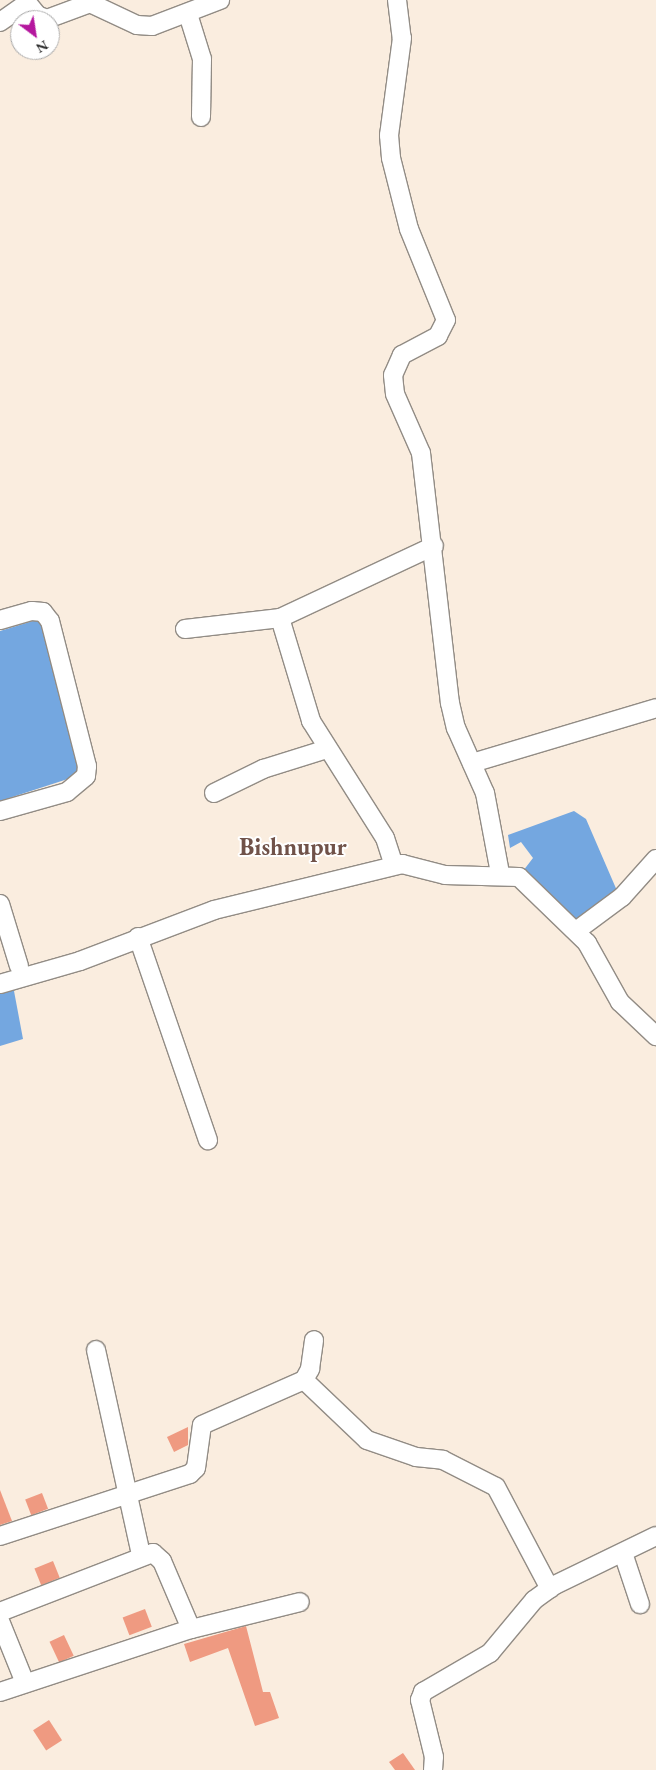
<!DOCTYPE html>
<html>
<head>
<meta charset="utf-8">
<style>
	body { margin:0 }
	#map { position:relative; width:656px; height:1770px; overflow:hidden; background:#faeddf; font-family:"EB Garamond",serif }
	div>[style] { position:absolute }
	.water>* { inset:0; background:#74a7e0 }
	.building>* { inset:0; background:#ef9a81; transform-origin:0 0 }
	.roads { filter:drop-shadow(1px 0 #928c85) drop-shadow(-1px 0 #928c85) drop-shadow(0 1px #928c85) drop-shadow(0 -1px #928c85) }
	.minor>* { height:18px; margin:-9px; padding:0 9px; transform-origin:9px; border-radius:9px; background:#fff }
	span { translate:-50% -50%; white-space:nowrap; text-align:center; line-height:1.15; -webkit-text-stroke:4px #fff; paint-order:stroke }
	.district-label { font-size:24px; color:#705249; font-weight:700 }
	.north { position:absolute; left:10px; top:10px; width:50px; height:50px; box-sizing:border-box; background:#fff; border:1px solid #aaa; border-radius:50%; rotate:149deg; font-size:14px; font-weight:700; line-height:20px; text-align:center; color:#2b2b2b }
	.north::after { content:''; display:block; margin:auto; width:18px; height:22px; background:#b5179e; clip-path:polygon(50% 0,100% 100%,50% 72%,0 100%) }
</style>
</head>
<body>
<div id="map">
	<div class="water">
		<div style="clip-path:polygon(46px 617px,77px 735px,77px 776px,0 801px,0 631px)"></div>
		<div style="clip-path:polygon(574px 811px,586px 819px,618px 893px,574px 922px,523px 871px,533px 858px,521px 842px,510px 848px,508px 835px)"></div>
		<div style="clip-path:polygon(0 991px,14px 991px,23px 1039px,0 1046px)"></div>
	</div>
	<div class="building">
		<div style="clip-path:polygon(188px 1427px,188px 1445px,174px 1452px,167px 1437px)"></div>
		<div style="clip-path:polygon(0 1490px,12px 1521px,0 1525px)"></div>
		<div style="left:42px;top:1493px;width:17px;height:18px;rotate:69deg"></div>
		<div style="left:53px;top:1561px;width:18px;height:20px;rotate:68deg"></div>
		<div style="left:145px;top:1609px;width:19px;height:24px;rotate:69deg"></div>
		<div style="clip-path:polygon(246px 1626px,263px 1692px,270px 1692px,279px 1718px,255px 1726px,228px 1648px,190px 1662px,184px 1644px)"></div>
		<div style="left:64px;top:1635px;width:23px;height:16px;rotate:65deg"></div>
		<div style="left:49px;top:1720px;width:24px;height:19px;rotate:57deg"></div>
		<div style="clip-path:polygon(403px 1753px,415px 1770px,395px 1770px,389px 1762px)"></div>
	</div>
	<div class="roads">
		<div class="minor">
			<div style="left:25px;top:0;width:19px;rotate:51deg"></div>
			<div style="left:37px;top:15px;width:11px;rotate:22deg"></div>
			<div style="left:47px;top:19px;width:46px;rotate:-20.4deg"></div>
			<div style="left:90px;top:3px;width:52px;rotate:25.1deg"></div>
			<div style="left:137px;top:25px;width:15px;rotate:4deg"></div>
			<div style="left:152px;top:26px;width:73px;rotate:-20.9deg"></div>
			<div style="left:397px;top:0;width:38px;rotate:83deg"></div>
			<div style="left:402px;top:38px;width:98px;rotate:97.6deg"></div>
			<div style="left:389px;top:135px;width:23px;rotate:85deg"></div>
			<div style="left:391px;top:158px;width:73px;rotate:75.8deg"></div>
			<div style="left:409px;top:229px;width:98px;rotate:67.9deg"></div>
			<div style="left:446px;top:320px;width:18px;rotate:117deg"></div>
			<div style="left:438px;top:336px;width:41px;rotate:152.2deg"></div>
			<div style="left:402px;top:355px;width:22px;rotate:114deg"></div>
			<div style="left:393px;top:375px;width:19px;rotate:84deg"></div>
			<div style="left:395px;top:394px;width:64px;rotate:66.2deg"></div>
			<div style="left:421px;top:453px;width:252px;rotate:83.4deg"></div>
			<div style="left:450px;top:703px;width:26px;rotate:77deg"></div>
			<div style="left:456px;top:728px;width:71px;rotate:66deg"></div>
			<div style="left:485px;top:793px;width:81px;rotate:79.4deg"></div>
			<div style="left:188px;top:14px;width:47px;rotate:72.7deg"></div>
			<div style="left:202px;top:59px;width:58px;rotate:91deg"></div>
			<div style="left:0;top:22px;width:33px;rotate:-35deg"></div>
			<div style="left:280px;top:618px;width:108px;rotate:73.2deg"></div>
			<div style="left:311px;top:721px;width:138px;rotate:57.7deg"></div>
			<div style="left:385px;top:838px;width:28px;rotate:72deg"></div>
			<div style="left:0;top:620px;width:33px;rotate:-16deg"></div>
			<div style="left:32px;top:611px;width:11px;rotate:5deg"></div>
			<div style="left:43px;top:612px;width:11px;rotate:52deg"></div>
			<div style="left:50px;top:621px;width:150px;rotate:75.7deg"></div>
			<div style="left:87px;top:766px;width:10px;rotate:96deg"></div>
			<div style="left:86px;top:776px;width:25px;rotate:140deg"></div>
			<div style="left:67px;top:792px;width:70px;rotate:164.2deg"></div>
			<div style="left:185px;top:629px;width:96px;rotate:-6.6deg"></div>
			<div style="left:280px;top:618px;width:170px;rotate:-25.1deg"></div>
			<div style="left:472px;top:763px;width:192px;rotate:-16.6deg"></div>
			<div style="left:214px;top:793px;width:55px;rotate:-26.1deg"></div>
			<div style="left:263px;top:769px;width:67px;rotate:-17.4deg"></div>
			<div style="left:0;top:904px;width:65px;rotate:73deg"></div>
			<div style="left:576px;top:931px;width:57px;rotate:-36.5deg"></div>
			<div style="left:622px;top:897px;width:51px;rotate:-48.2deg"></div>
			<div style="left:138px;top:937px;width:215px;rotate:71deg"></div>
			<div style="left:0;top:984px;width:83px;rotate:-16deg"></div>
			<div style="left:80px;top:961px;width:143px;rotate:-20.8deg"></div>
			<div style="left:214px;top:910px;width:194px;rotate:-13.7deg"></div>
			<div style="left:402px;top:864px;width:44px;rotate:14.3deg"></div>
			<div style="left:445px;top:875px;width:74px;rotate:1.5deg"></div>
			<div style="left:519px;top:877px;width:95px;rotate:44.1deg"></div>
			<div style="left:587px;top:943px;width:68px;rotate:60.8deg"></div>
			<div style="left:620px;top:1002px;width:50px;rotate:43.4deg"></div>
			<div style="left:96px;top:1350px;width:210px;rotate:77.6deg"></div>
			<div style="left:304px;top:1380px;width:87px;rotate:43.6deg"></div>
			<div style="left:367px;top:1440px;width:52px;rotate:19.1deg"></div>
			<div style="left:416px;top:1457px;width:27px;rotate:6deg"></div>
			<div style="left:443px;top:1460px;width:59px;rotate:27deg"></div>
			<div style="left:496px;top:1487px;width:115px;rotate:62.1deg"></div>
			<div style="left:0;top:1536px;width:200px;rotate:-18.1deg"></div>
			<div style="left:190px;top:1474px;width:8px;rotate:-45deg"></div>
			<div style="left:196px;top:1468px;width:43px;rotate:-82.1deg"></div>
			<div style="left:202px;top:1425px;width:111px;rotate:-23.8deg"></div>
			<div style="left:304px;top:1380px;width:13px;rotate:-61deg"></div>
			<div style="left:310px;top:1369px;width:29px;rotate:-82deg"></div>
			<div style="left:623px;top:1553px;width:54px;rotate:71.6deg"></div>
			<div style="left:0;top:1612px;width:164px;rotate:-21.1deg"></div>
			<div style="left:153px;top:1553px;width:12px;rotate:42deg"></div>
			<div style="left:162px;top:1561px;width:74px;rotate:66.9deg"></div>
			<div style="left:0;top:1621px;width:67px;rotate:68deg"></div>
			<div style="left:0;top:1692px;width:201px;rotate:-18.3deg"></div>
			<div style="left:191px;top:1629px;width:112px;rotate:-13.9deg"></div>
			<div style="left:433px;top:1770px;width:13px;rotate:-86deg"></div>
			<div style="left:434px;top:1757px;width:59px;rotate:-103.8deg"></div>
			<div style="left:420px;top:1700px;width:9px;rotate:-69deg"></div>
			<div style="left:423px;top:1692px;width:78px;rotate:-30.2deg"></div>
			<div style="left:490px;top:1653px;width:69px;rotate:-50.3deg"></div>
			<div style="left:534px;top:1600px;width:26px;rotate:-36deg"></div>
			<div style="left:555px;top:1585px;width:112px;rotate:-25.9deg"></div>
		</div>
	</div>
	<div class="district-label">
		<span style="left:293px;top:847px">Bishnupur</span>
	</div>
	<div class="north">N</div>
</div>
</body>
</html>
